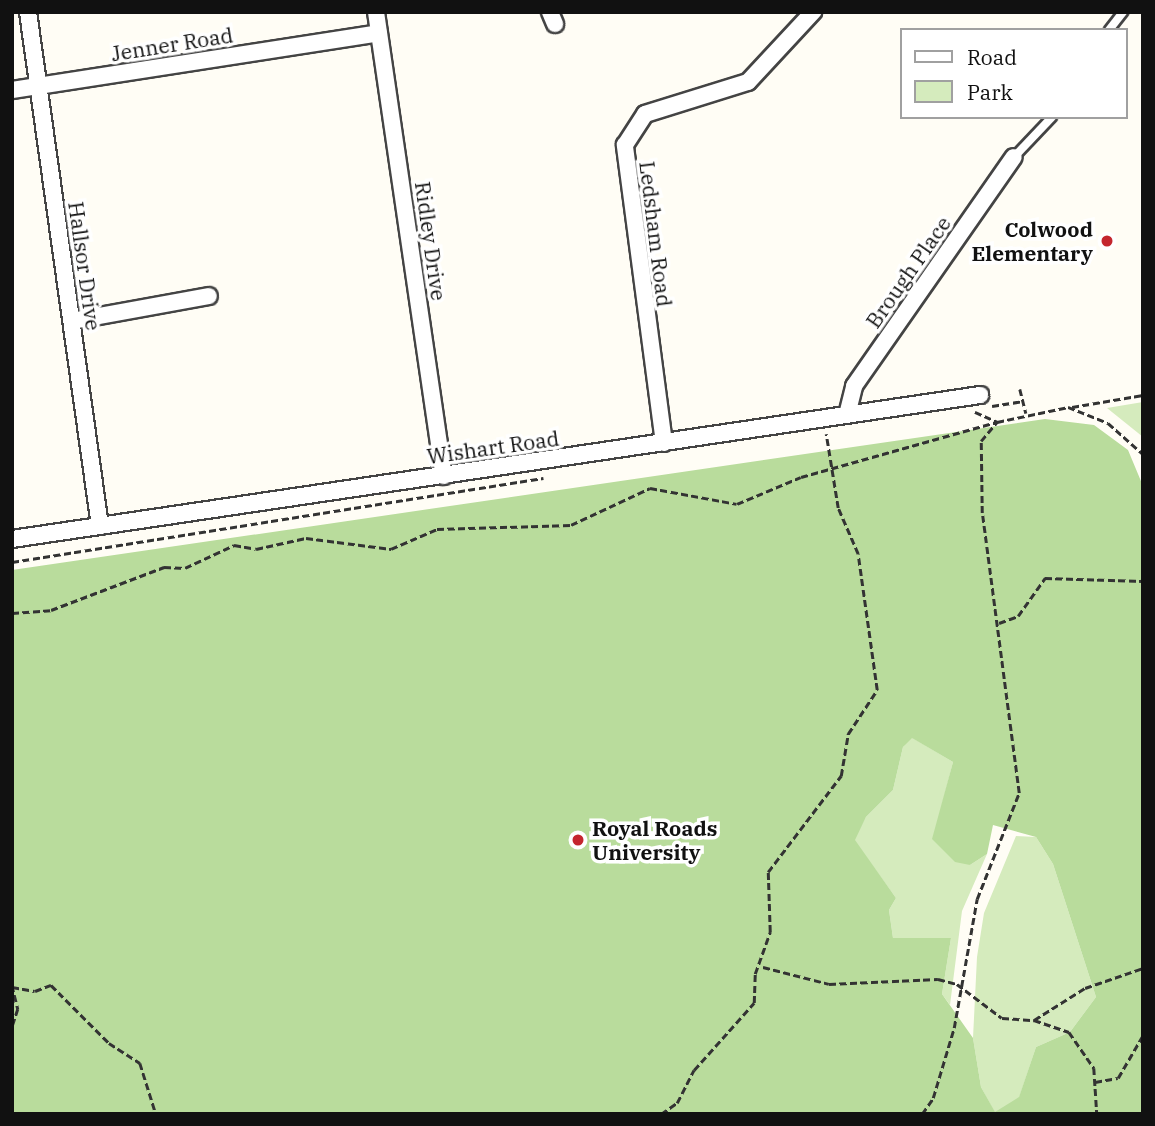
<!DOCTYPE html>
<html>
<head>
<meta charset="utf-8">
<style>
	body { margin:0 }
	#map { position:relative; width:1155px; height:1126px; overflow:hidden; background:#fffdf5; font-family:"IBM Plex Serif",serif }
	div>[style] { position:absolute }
	.green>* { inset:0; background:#d5ebbd }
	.forest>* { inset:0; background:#b9dc9c }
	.path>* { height:2.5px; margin-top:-1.25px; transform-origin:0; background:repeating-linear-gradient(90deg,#333 0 7px,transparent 0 10.5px) }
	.roads { filter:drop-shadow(2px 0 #444) drop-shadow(-2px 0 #444) drop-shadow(0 2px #444) drop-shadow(0 -2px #444) }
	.service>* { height:8px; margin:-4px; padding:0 4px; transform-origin:4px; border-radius:4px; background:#fff }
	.minor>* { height:16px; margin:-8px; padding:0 8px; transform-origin:8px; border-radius:8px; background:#fff }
	.dots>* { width:19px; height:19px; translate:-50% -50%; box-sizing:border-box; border:4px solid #fff; border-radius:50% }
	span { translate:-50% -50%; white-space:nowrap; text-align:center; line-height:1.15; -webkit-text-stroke:7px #fff; paint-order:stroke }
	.street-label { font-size:21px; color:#111 }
	.poi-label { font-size:21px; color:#111; font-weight:700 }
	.right { translate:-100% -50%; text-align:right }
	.left { translate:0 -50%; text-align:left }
	.frame { position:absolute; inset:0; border:14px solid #111; pointer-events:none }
	.legend { position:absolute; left:900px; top:28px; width:228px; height:91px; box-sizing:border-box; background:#fff; border:2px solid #a0a0a0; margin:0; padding:9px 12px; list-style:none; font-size:21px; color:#111 }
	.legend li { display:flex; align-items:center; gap:14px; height:35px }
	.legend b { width:35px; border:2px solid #a0a0a0 }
</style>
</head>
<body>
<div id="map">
	<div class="green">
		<div style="clip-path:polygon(1143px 402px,1143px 437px,1107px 408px)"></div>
		<div style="clip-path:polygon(911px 737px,953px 762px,934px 836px,970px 865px,987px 854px,962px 911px,950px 1005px,942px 994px,951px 938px,893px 938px,889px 910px,896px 898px,854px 840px,866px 817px,893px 790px,903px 747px)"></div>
		<div style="clip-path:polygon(1016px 836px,1036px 837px,1053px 864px,1096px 997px,1070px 1032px,1036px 1047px,1019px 1098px,995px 1113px,981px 1087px,973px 1038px,977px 957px,984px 913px)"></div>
	</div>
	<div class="forest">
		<div style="clip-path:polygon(evenodd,1045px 419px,1094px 425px,1128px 450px,1143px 486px,1143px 1114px,12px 1114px,12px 570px,1045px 419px,912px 738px,953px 762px,932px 839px,955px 862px,970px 865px,987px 854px,993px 825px,1036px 837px,1053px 864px,1096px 997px,1070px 1032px,1036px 1047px,1019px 1097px,995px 1112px,981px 1087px,973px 1038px,942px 994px,951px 938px,893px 938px,889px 910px,896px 898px,855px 840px,866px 817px,893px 790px,903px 747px,912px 738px)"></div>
	</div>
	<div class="path">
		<div style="left:1020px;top:389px;width:25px;rotate:76deg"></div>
		<div style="left:992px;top:406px;width:32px;rotate:-9deg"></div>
		<div style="left:1072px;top:407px;width:72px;rotate:-9.6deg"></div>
		<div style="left:975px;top:412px;width:24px;rotate:24deg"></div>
		<div style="left:12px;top:562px;width:538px;rotate:-8.99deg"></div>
		<div style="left:12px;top:613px;width:39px;rotate:-4deg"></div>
		<div style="left:51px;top:610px;width:121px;rotate:-20.8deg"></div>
		<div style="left:164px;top:567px;width:21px;rotate:3deg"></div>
		<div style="left:185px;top:568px;width:54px;rotate:-25.1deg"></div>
		<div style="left:234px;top:545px;width:22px;rotate:10deg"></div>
		<div style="left:256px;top:549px;width:51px;rotate:-12.4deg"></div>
		<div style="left:306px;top:538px;width:86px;rotate:7.4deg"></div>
		<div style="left:391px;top:549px;width:50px;rotate:-23.5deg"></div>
		<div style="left:437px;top:529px;width:134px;rotate:-1.7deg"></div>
		<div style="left:571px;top:525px;width:87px;rotate:-25.1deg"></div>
		<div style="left:650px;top:488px;width:88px;rotate:10.4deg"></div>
		<div style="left:737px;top:504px;width:69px;rotate:-22.9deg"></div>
		<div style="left:801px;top:477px;width:204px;rotate:-15.7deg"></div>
		<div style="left:999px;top:623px;width:20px;rotate:-20deg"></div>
		<div style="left:1018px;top:616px;width:47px;rotate:-54.6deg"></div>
		<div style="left:1045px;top:578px;width:98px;rotate:1.8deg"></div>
		<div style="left:763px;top:967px;width:68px;rotate:14.4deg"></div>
		<div style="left:829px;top:984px;width:109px;rotate:-2.6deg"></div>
		<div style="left:938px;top:979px;width:20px;rotate:15deg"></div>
		<div style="left:957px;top:984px;width:56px;rotate:37.1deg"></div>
		<div style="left:1002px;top:1018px;width:32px;rotate:4deg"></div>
		<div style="left:1034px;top:1020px;width:37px;rotate:19deg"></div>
		<div style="left:1069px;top:1032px;width:44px;rotate:55.2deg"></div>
		<div style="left:1094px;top:1068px;width:46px;rotate:86.3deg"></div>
		<div style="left:12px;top:985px;width:25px;rotate:76deg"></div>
		<div style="left:18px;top:1009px;width:19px;rotate:108deg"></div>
		<div style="left:12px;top:987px;width:23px;rotate:10deg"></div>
		<div style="left:35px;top:991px;width:17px;rotate:-21deg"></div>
		<div style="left:51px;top:985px;width:82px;rotate:45deg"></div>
		<div style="left:109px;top:1043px;width:37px;rotate:33deg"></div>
		<div style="left:140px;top:1063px;width:53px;rotate:72.6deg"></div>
		<div style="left:1034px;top:1020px;width:60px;rotate:-32.1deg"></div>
		<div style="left:1085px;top:988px;width:61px;rotate:-19deg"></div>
		<div style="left:1095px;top:1082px;width:23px;rotate:-10deg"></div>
		<div style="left:1118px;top:1078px;width:50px;rotate:-59.8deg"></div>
		<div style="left:661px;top:1114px;width:19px;rotate:-35deg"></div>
		<div style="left:677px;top:1103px;width:37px;rotate:-63deg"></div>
		<div style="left:694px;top:1070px;width:90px;rotate:-48.2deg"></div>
		<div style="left:754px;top:1003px;width:29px;rotate:-88deg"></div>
		<div style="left:755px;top:974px;width:45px;rotate:-70.3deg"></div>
		<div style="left:770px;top:932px;width:60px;rotate:-91.9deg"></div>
		<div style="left:768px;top:872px;width:121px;rotate:-52.8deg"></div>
		<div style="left:841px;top:776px;width:43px;rotate:-80.5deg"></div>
		<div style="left:848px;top:734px;width:53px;rotate:-56.6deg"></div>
		<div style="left:877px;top:690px;width:137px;rotate:-98deg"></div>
		<div style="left:858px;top:554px;width:50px;rotate:-113.5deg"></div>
		<div style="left:838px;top:508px;width:75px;rotate:-99.2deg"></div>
		<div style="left:922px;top:1114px;width:19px;rotate:-55deg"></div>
		<div style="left:933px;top:1098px;width:73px;rotate:-73.3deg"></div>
		<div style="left:954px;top:1028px;width:131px;rotate:-79.9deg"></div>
		<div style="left:977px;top:899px;width:114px;rotate:-68.4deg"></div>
		<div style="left:1019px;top:793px;width:282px;rotate:-97.5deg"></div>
		<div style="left:982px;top:513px;width:72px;rotate:-90.8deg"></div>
		<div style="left:981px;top:441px;width:25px;rotate:-50deg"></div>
		<div style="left:997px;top:422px;width:73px;rotate:-11.9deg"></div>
		<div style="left:1068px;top:407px;width:43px;rotate:21.8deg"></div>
		<div style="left:1108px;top:423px;width:47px;rotate:41.5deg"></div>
	</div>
	<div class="roads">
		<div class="service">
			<div style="left:1109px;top:30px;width:23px;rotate:-52deg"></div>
			<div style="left:1014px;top:157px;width:55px;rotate:-46.5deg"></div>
		</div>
		<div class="minor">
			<div style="left:28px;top:12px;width:519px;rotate:82.03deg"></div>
			<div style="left:376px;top:12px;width:469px;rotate:81.7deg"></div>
			<div style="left:550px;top:12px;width:13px;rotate:67deg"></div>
			<div style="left:12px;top:90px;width:371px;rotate:-8.8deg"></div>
			<div style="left:72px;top:321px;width:139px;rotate:-10.3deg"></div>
			<div style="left:847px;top:415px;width:30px;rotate:-76deg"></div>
			<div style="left:854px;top:386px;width:279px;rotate:-55.1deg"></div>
			<div style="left:664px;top:443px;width:301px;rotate:-97.5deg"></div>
			<div style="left:625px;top:145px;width:37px;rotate:-57deg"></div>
			<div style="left:645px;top:114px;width:108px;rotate:-17.3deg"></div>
			<div style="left:748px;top:82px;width:96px;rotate:-47.1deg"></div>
			<div style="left:12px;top:539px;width:979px;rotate:-8.46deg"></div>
		</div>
	</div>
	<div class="dots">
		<div style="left:1107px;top:241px;background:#c4262e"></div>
		<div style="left:578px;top:840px;background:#c4262e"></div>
	</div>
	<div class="street-label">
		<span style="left:172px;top:44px;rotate:-9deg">Jenner Road</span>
		<span style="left:656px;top:234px;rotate:83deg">Ledsham Road</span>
		<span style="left:431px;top:241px;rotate:82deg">Ridley Drive</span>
		<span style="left:85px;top:266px;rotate:82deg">Hallsor Drive</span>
		<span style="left:908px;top:272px;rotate:-55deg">Brough Place</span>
		<span style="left:493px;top:447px;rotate:-8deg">Wishart Road</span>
	</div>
	<div class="poi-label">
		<span class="right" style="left:1093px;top:241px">Colwood<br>Elementary</span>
		<span class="left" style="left:592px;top:840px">Royal Roads<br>University</span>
	</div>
	<div class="frame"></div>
	<ul class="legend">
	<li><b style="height:9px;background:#fff"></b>Road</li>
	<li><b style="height:19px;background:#d5ebbd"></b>Park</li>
	</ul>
</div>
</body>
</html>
